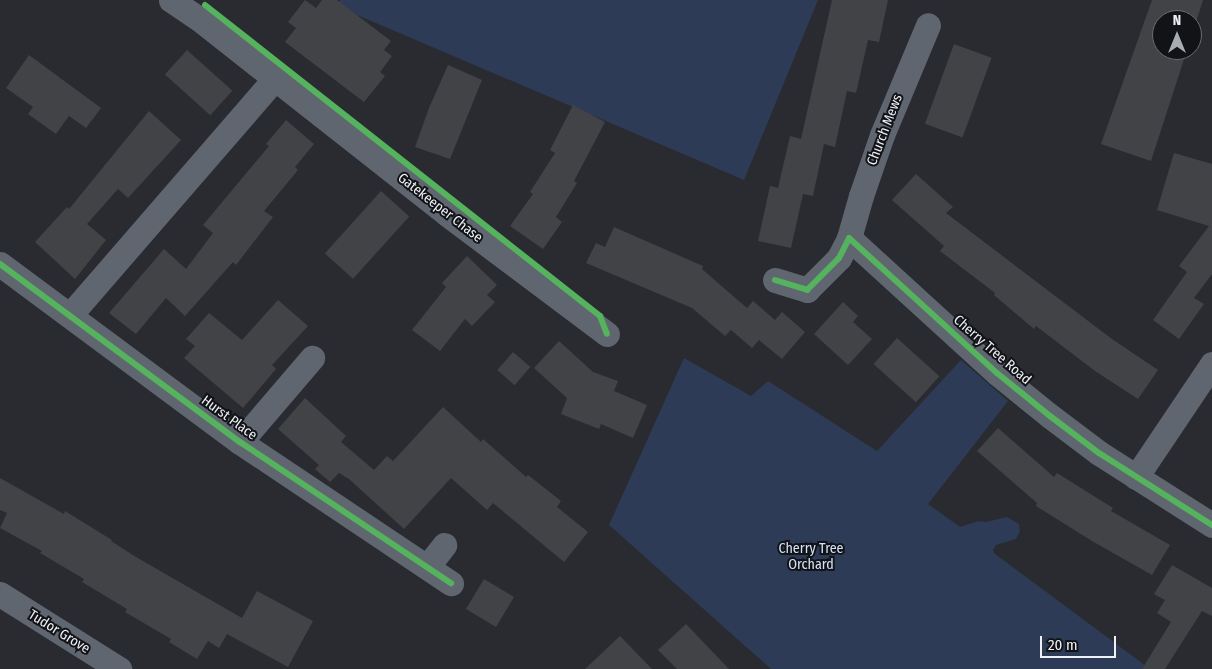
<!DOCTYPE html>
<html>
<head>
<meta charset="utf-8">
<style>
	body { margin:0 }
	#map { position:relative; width:1212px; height:669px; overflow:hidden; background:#292b30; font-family:"Fira Sans Condensed",sans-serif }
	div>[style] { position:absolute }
	.green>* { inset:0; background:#2d3b56 }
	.building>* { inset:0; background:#414347; transform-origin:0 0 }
	.street>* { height:25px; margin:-12.5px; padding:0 12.5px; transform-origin:12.5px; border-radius:12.5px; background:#606670 }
	.cycleway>* { height:6px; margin:-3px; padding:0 3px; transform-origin:3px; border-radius:3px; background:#56b35d }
	span { translate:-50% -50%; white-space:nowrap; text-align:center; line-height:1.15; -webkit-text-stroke:4px #111317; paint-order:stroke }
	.street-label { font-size:14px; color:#eef1f7 }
	.park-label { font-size:14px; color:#d5e2fb }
	.north { position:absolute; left:1152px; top:10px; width:50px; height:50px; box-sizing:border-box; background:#111317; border:1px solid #696c71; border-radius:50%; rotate:0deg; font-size:14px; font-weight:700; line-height:20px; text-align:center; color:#eef1f7 }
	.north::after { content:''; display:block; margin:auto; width:18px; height:22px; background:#a9acb1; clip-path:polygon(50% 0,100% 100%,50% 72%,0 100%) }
	.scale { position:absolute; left:1040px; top:636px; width:76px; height:22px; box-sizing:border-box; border:2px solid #eef1f7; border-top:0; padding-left:6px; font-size:15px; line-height:18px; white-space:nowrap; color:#eef1f7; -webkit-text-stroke:4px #111317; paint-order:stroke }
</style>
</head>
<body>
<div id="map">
	<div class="green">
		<div style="clip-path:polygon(340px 0,818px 0,744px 180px,336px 6px)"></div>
		<div style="clip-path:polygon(684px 358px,751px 396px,768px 381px,877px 451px,961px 360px,1008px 401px,928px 504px,960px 527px,978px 521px,986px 522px,1007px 517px,1019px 524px,1020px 531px,1016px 539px,996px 545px,993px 550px,995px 554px,1150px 669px,771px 669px,609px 525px)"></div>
	</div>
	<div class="building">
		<div style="clip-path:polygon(305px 0,316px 8px,322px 0,337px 0,391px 41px,384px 50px,392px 56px,380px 72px,385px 76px,364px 102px,285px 42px,296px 28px,288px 22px)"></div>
		<div style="clip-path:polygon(832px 0,888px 0,879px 42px,868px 40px,856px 93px,847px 91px,835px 147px,824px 144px,813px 196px,803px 194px,791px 248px,758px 241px,770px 186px,778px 188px,790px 136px,801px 139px)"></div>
		<div style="clip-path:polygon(1152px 0,1203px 0,1192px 35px,1192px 20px,1162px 20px,1162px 50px,1187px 50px,1151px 161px,1101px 144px)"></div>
		<div style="left:954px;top:44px;width:40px;height:85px;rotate:20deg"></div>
		<div style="left:187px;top:50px;width:61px;height:33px;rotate:42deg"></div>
		<div style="clip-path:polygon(29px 55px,101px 108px,86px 128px,69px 116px,56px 134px,28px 114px,33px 107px,6px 88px)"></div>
		<div style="clip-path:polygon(448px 65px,482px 80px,450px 159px,415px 147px,429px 108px)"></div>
		<div style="clip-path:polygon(573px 105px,605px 122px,574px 181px,577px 183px,556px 217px,562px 222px,543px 249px,510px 226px,533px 194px,530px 192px,555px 153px,550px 150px)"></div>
		<div style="clip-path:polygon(149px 111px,181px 140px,128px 198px,118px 189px,87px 224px,106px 240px,75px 279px,35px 242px,67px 207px,69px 209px)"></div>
		<div style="clip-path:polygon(286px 120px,314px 144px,295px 167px,298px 170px,264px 211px,273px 217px,236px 265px,233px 262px,185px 316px,166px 298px,136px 334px,109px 313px,164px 249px,186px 269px,213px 233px,203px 225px,269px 146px,266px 144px)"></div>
		<div style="clip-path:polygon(1174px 153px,1212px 164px,1212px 274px,1194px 298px,1204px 304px,1179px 339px,1153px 320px,1187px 272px,1179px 266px,1209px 226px,1157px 210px)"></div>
		<div style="clip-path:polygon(916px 174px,953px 207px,946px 213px,1112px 339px,1158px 370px,1138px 399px,1095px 371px,1036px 326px,1034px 329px,994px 295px,995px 293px,940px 251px,944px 246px,892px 200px)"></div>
		<div style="left:381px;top:191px;width:38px;height:84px;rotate:42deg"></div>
		<div style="clip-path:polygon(614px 227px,703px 266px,702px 269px,747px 308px,753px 301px,775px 320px,782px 312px,805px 332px,782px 359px,759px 340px,752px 348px,731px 330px,725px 336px,692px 308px,586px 263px,596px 243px,605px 247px)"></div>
		<div style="clip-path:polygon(467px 256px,497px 285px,487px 295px,495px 302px,472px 326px,465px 319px,440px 351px,412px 330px,446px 287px,442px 283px)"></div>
		<div style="clip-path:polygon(278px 300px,308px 326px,272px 365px,276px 369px,243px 408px,184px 358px,195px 346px,186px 339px,209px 313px,242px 340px)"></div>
		<div style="clip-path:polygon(843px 302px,858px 316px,853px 322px,872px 339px,848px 365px,814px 334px)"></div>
		<div style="left:897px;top:338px;width:57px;height:35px;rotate:42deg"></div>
		<div style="clip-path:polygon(559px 341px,593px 372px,618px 381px,614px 391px,647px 405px,633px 438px,601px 424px,599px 429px,561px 414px,567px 398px,534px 368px)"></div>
		<div style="left:513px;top:352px;width:23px;height:24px;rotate:41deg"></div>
		<div style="clip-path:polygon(305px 398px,346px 436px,341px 442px,374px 470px,387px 456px,393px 461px,443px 407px,481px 442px,483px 439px,526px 477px,528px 475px,561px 501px,557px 507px,588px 532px,564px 562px,493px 503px,487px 510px,451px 478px,404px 529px,349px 479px,339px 473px,330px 482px,315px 469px,319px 465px,278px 429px)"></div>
		<div style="clip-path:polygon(998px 428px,1054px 477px,1057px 473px,1113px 508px,1111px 511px,1170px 545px,1152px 575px,1092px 541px,1036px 506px,1037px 503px,977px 451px)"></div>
		<div style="clip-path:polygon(0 478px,64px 514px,65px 511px,112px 540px,111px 541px,136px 557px,242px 618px,257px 591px,313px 621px,288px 667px,227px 634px,219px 648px,208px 641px,197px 659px,169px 642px,171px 639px,125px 612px,127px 609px,82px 582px,84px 579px,40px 553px,42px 551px,0 528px,7px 513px,0 510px)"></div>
		<div style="clip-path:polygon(1172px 565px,1212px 588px,1212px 616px,1202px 611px,1165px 669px,1142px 669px,1171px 622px,1157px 613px,1165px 600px,1154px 594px)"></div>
		<div style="left:484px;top:579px;width:35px;height:35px;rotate:31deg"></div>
		<div style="clip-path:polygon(686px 624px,729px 669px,677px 669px,658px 650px)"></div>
		<div style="clip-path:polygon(620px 636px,652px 669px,585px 669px)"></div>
	</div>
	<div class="street">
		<div style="left:171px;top:0;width:32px;rotate:34deg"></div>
		<div style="left:198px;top:18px;width:317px;rotate:38.2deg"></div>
		<div style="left:447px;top:214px;width:200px;rotate:36.9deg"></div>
		<div style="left:849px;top:238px;width:44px;rotate:-74.1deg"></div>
		<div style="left:861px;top:196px;width:65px;rotate:-71deg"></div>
		<div style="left:882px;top:135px;width:119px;rotate:-67.3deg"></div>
		<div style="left:0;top:264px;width:299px;rotate:36.6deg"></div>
		<div style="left:240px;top:442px;width:254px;rotate:33.8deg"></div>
		<div style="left:775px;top:280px;width:34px;rotate:17deg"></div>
		<div style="left:807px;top:290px;width:45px;rotate:-45deg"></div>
		<div style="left:839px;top:258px;width:22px;rotate:-63deg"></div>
		<div style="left:849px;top:238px;width:200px;rotate:42.4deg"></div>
		<div style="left:997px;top:373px;width:68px;rotate:39.1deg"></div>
		<div style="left:1050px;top:416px;width:61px;rotate:37.1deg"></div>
		<div style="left:1099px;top:453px;width:134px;rotate:32.5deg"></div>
		<div style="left:70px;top:315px;width:313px;rotate:-49.1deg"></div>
		<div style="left:240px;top:442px;width:111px;rotate:-49.4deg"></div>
		<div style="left:1136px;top:477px;width:136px;rotate:-56.1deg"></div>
		<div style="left:427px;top:567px;width:28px;rotate:-52deg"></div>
		<div style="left:0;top:594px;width:141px;rotate:32.2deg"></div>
	</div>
	<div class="cycleway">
		<div style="left:205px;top:5px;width:503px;rotate:38.21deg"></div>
		<div style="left:600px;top:316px;width:19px;rotate:69deg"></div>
		<div style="left:0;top:264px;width:299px;rotate:36.6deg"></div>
		<div style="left:240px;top:442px;width:254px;rotate:33.8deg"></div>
		<div style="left:775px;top:280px;width:34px;rotate:17deg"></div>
		<div style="left:807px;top:290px;width:45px;rotate:-45deg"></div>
		<div style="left:839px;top:258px;width:22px;rotate:-63deg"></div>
		<div style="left:849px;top:238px;width:200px;rotate:42.4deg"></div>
		<div style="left:997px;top:373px;width:68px;rotate:39.1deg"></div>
		<div style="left:1050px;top:416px;width:61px;rotate:37.1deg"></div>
		<div style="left:1099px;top:453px;width:134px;rotate:32.5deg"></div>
	</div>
	<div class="street-label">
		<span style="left:885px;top:130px;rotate:-69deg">Church Mews</span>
		<span style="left:440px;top:208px;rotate:38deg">Gatekeeper Chase</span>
		<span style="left:992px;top:350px;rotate:41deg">Cherry Tree Road</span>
		<span style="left:229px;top:418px;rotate:36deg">Hurst Place</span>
		<span style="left:59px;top:632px;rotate:32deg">Tudor Grove</span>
	</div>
	<div class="park-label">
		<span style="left:811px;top:557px">Cherry Tree<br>Orchard</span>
	</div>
	<div class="north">N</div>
	<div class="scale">20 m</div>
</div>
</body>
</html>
